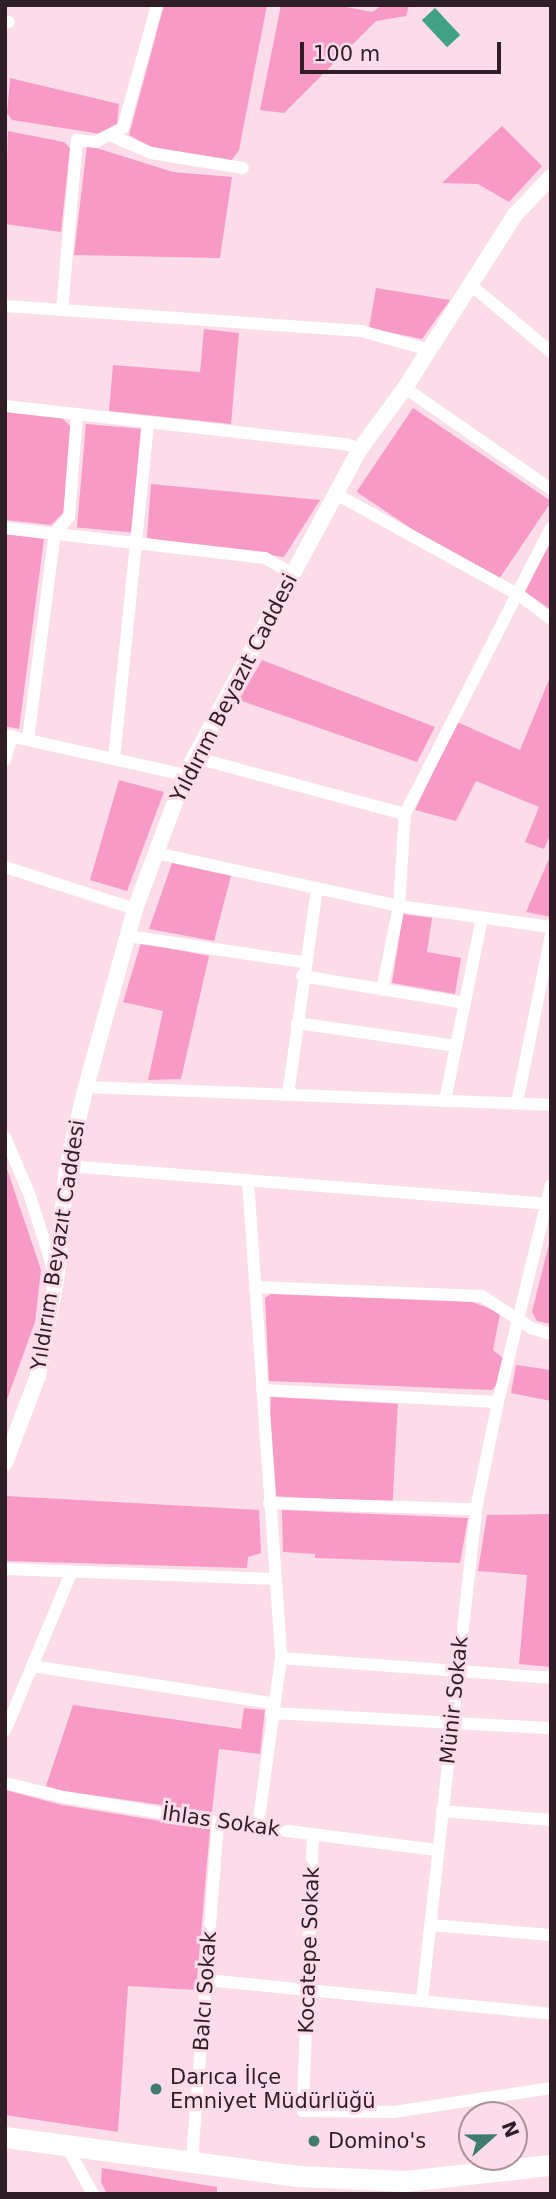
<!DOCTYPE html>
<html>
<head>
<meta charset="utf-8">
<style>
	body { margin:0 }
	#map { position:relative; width:556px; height:2199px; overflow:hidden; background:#fcdce9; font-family:"DejaVu Sans",sans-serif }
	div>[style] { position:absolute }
	.green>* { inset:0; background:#f89ac6; transform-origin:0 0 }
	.water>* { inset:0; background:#41a185; transform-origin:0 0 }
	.minor>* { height:12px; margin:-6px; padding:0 6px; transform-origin:6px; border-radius:6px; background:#fff }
	.tertiary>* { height:16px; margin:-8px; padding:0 8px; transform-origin:8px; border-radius:8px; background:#fff }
	.primary>* { height:21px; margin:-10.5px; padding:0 10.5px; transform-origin:10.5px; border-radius:10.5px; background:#fff }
	.dots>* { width:19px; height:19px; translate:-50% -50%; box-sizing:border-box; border:4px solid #fcdce9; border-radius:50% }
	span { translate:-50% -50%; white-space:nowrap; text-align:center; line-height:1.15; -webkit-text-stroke:6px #fcdce9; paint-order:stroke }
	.street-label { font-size:21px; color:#301e26 }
	.poi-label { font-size:21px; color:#301e26 }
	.left { translate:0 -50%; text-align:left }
	.frame { position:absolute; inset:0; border:7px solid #301e26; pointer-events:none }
	.north { position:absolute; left:458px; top:2101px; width:70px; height:70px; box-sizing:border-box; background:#fcdce9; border:2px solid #aa909b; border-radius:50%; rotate:69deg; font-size:19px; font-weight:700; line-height:28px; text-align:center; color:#301e26 }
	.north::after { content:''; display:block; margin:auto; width:24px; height:32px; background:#3f7d6a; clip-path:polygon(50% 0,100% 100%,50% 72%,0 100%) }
	.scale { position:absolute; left:300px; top:42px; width:201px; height:32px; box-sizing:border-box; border:4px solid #301e26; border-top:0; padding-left:9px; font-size:21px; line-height:24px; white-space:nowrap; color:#301e26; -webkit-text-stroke:5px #fcdce9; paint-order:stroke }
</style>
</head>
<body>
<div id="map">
	<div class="green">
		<div style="clip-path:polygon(164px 5px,267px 5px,239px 150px,231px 161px,151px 147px,129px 135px)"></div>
		<div style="clip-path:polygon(281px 5px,337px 5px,372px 12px,383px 5px,409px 5px,406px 16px,376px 21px,284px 113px,260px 110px)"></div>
		<div style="clip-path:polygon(10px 78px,119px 104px,117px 125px,101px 134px,12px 120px,7px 113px)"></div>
		<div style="clip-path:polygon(502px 126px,542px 166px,509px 202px,478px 184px,442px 183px)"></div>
		<div style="clip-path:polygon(8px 131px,64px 142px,70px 148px,61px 232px,5px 224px)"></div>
		<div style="clip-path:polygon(87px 145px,173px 172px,232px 177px,220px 258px,74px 255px)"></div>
		<div style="clip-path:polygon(376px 288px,450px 300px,422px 339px,369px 328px)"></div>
		<div style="clip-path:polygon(204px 329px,239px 333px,231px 424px,109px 411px,113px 365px,200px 372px)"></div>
		<div style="left:413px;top:408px;width:167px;height:101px;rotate:34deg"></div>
		<div style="clip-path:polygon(5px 411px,62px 418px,72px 428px,64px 512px,51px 525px,5px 520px)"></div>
		<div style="left:86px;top:424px;width:55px;height:104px;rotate:5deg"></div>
		<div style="clip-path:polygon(151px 484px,320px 500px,284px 557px,147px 538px)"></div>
		<div style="clip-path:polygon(5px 534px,44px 539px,19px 729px,5px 726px)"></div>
		<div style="clip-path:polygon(551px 542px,551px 610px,523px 590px)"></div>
		<div style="clip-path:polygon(262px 660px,435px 727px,417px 762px,239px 700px)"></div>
		<div style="clip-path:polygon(551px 675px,551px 833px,544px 849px,525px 842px,539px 807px,476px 781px,456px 821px,415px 810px,457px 722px,520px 750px)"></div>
		<div style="clip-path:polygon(119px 780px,164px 792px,127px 891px,90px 880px)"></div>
		<div style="clip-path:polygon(551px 854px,551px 917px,526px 912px)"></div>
		<div style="clip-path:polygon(172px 863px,231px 876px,214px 941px,149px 929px)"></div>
		<div style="clip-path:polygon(403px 914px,432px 918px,427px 952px,461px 958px,455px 994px,392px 983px)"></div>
		<div style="clip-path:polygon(141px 943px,209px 956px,181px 1079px,148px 1080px,163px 1011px,123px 1002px)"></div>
		<div style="clip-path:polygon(5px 1163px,41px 1270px,35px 1322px,5px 1405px)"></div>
		<div style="clip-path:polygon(551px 1236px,551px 1324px,537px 1321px,532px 1312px)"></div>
		<div style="clip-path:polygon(271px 1294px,472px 1302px,486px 1307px,500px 1314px,493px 1350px,503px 1358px,497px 1384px,492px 1390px,269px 1381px,265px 1298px)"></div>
		<div style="clip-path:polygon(516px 1365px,551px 1370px,551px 1401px,511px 1393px)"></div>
		<div style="left:271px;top:1397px;width:127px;height:99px;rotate:3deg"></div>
		<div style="clip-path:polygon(6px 1496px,259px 1510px,261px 1553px,248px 1557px,247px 1568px,5px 1561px)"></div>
		<div style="clip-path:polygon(282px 1510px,468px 1518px,460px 1563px,315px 1558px,315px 1554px,283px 1552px)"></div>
		<div style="clip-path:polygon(551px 1514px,551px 1667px,519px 1664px,527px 1575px,478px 1571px,487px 1515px)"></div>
		<div style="clip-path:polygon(73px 1705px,241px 1729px,244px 1708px,265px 1710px,260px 1754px,219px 1749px,212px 1812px,63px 1791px,46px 1786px)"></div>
		<div style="clip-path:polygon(5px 1790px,62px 1805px,210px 1829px,196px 1990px,128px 1986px,118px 2132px,5px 2115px)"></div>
		<div style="clip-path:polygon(102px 2168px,217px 2187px,217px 2194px,107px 2194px,101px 2182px)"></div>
	</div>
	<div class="water">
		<div style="left:435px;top:8px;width:37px;height:18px;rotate:47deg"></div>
	</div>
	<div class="minor">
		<div style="left:5px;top:21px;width:4px;rotate:14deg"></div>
		<div style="left:112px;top:136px;width:43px;rotate:23.6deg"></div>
		<div style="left:151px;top:153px;width:93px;rotate:9.3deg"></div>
		<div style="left:472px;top:286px;width:103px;rotate:39.9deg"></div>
		<div style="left:5px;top:306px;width:357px;rotate:4deg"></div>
		<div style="left:361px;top:331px;width:72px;rotate:15.4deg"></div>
		<div style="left:62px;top:310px;width:171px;rotate:-85deg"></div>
		<div style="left:77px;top:140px;width:18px;rotate:6deg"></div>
		<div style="left:95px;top:142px;width:31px;rotate:-27deg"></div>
		<div style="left:123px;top:128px;width:128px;rotate:-74.5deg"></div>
		<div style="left:405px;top:388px;width:178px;rotate:34.7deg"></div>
		<div style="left:5px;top:406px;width:343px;rotate:6.4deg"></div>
		<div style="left:346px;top:444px;width:15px;rotate:20deg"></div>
		<div style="left:336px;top:494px;width:209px;rotate:28.9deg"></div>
		<div style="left:519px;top:595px;width:40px;rotate:37deg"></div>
		<div style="left:5px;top:528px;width:262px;rotate:6.6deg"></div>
		<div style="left:265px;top:558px;width:30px;rotate:30deg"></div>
		<div style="left:5px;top:735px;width:184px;rotate:12.5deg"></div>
		<div style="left:28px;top:740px;width:209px;rotate:-82.6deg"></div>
		<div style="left:55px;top:533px;width:21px;rotate:-49deg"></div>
		<div style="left:69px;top:517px;width:102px;rotate:-85.5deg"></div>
		<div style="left:197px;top:753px;width:14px;rotate:36deg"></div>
		<div style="left:208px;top:761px;width:204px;rotate:15.1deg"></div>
		<div style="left:114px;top:759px;width:338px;rotate:-84.2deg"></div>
		<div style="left:5px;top:760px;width:25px;rotate:-74deg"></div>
		<div style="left:156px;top:853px;width:249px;rotate:12.3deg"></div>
		<div style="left:399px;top:906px;width:153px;rotate:7.9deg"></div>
		<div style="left:5px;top:867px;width:137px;rotate:17.9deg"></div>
		<div style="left:128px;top:936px;width:177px;rotate:8.5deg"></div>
		<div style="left:302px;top:976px;width:165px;rotate:9.4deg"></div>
		<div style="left:382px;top:990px;width:86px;rotate:-78.6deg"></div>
		<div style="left:399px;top:906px;width:92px;rotate:-86.3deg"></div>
		<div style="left:405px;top:814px;width:321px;rotate:-63deg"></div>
		<div style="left:297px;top:1023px;width:161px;rotate:8.2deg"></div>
		<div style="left:86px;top:1087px;width:465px;rotate:2.2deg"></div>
		<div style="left:288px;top:1095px;width:209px;rotate:-82deg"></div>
		<div style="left:445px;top:1101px;width:187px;rotate:-78.6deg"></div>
		<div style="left:517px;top:1103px;width:171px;rotate:-78.6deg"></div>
		<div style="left:5px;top:1137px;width:64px;rotate:67deg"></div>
		<div style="left:30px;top:1196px;width:83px;rotate:72.4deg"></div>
		<div style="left:67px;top:1166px;width:482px;rotate:4.5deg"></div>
		<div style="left:248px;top:1181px;width:478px;rotate:86deg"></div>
		<div style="left:281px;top:1658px;width:171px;rotate:97.8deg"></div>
		<div style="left:255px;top:1287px;width:227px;rotate:2.3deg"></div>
		<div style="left:482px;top:1296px;width:59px;rotate:33.1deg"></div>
		<div style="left:531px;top:1328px;width:21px;rotate:17deg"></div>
		<div style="left:262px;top:1390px;width:236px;rotate:2.9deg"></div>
		<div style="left:498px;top:1402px;width:223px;rotate:-76.3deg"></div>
		<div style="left:269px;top:1503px;width:207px;rotate:1.7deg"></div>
		<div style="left:5px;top:1569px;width:270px;rotate:2.1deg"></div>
		<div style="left:281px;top:1658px;width:271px;rotate:4.2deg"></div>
		<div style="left:32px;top:1666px;width:243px;rotate:8.8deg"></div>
		<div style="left:271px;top:1713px;width:280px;rotate:3.1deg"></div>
		<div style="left:5px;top:1731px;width:173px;rotate:-67.3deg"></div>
		<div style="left:5px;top:1783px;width:60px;rotate:13.6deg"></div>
		<div style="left:63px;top:1797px;width:157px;rotate:9.2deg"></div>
		<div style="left:218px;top:1822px;width:222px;rotate:7.3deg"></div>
		<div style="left:442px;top:1811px;width:109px;rotate:4.7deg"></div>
		<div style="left:313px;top:1834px;width:277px;rotate:92.1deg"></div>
		<div style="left:303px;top:2111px;width:91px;rotate:0.6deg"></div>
		<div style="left:394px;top:2112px;width:159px;rotate:-8.7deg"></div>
		<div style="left:430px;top:1925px;width:121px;rotate:4.7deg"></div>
		<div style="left:206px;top:1980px;width:347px;rotate:5.6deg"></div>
		<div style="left:422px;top:2000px;width:494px;rotate:-83.7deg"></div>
		<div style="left:476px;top:1509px;width:109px;rotate:-78.4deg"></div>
		<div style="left:66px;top:2145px;width:56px;rotate:61.1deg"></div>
		<div style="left:192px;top:2160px;width:339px;rotate:-85.6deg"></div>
	</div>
	<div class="tertiary">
		<div style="left:5px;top:1463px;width:94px;rotate:-69.4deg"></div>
		<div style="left:38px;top:1375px;width:96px;rotate:-79.2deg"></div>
		<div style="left:56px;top:1281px;width:116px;rotate:-84.5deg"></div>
		<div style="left:67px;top:1166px;width:81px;rotate:-76.5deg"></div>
		<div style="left:86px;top:1087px;width:185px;rotate:-74.6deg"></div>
		<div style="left:135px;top:909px;width:143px;rotate:-69.5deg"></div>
		<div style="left:185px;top:775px;width:370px;rotate:-61.8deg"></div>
		<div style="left:360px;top:449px;width:76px;rotate:-53.6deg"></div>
		<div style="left:405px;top:388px;width:204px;rotate:-57.6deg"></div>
		<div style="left:514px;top:216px;width:54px;rotate:-46.5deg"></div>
	</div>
	<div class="primary">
		<div style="left:5px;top:2137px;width:297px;rotate:7.6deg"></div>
		<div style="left:299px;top:2176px;width:106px;rotate:2.7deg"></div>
		<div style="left:405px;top:2181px;width:147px;rotate:-6.3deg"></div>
	</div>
	<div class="dots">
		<div style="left:156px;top:2089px;background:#3f7d6a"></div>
		<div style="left:314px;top:2141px;background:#3f7d6a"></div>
	</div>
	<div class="street-label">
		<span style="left:234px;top:688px;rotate:-63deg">Yıldırım Beyazıt Caddesi</span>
		<span style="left:58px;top:1245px;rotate:-81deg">Yıldırım Beyazıt Caddesi</span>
		<span style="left:454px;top:1700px;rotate:-84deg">Münir Sokak</span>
		<span style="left:221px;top:1821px;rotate:8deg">İhlas Sokak</span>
		<span style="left:309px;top:1950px;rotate:-88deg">Kocatepe Sokak</span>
		<span style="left:205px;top:1991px;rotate:-86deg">Balcı Sokak</span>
	</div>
	<div class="poi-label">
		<span class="left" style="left:170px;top:2089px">Darıca İlçe<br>Emniyet Müdürlüğü</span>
		<span class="left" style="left:328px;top:2141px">Domino's</span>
	</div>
	<div class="frame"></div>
	<div class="north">N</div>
	<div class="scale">100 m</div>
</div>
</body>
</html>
